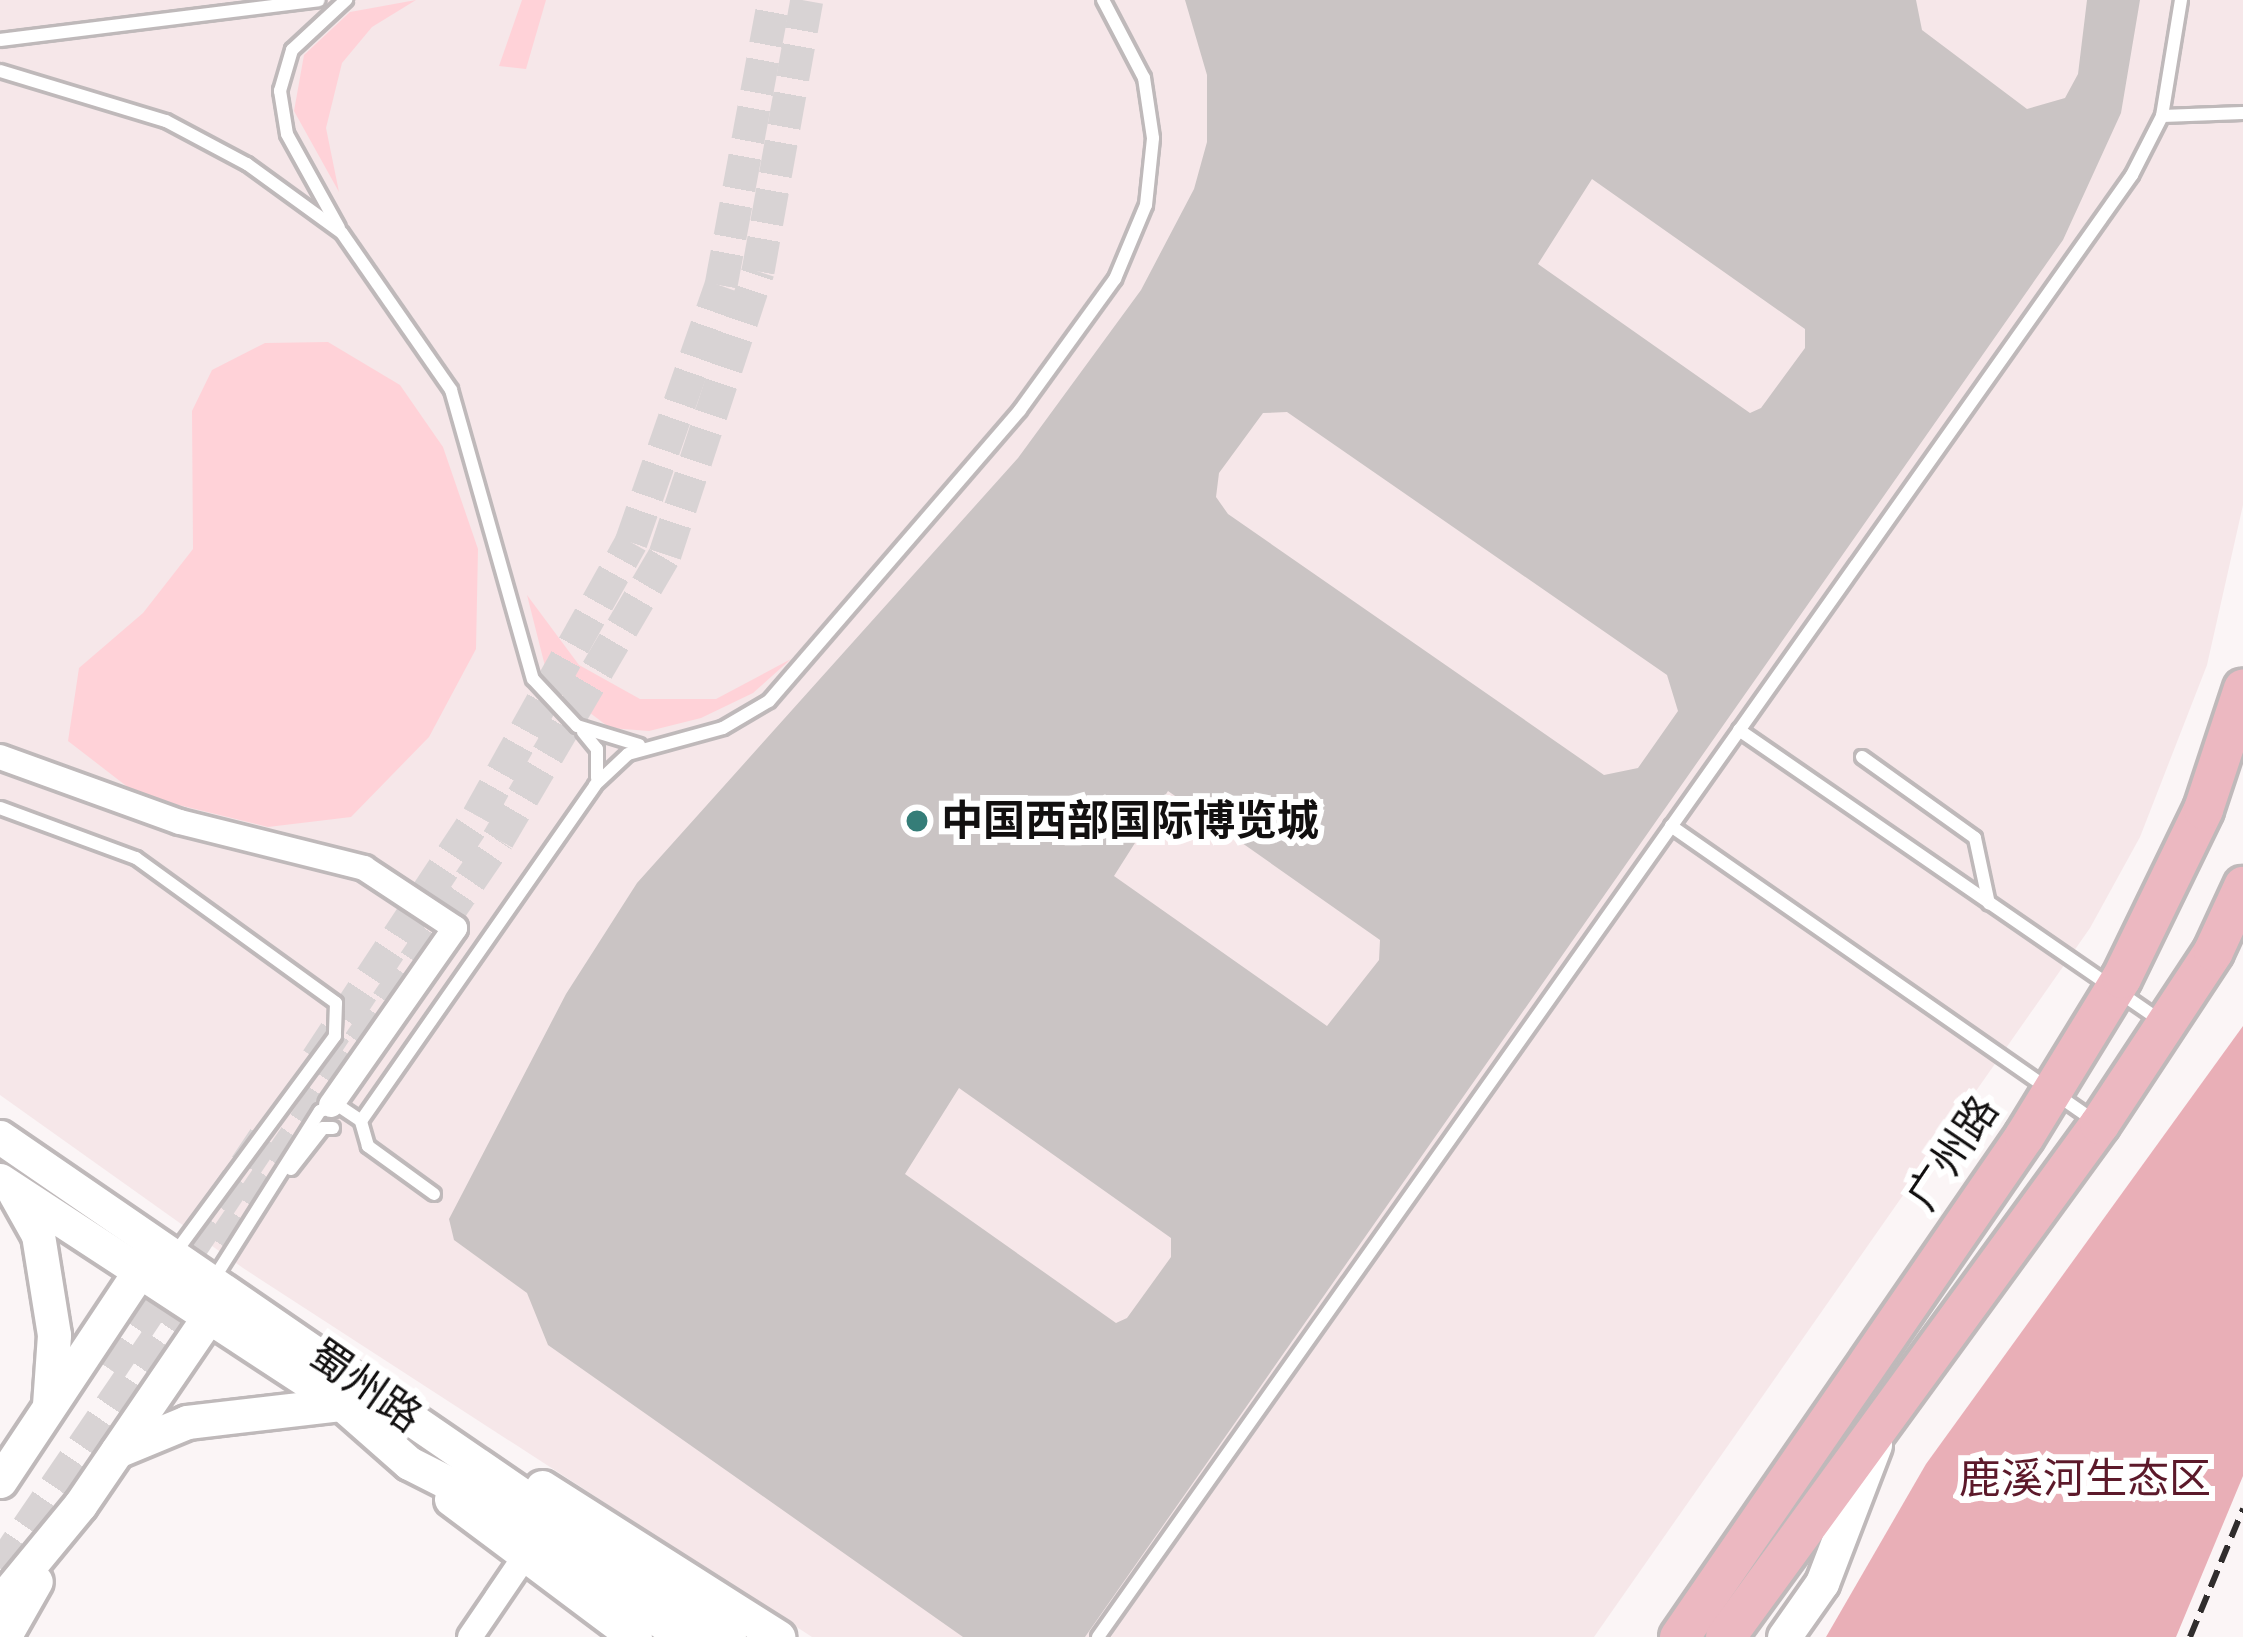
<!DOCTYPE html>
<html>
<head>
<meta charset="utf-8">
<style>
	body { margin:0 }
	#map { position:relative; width:2243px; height:1637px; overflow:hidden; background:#fbf5f6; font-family:"Work Sans","Noto Sans SC",sans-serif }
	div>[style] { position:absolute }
	.built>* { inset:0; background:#f6e7e9 }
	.green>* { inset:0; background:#ffd2d8 }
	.forest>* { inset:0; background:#e9afb7 }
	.building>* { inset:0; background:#cac4c4 }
	.secondary-tunnel>* { height:33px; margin-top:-16.5px; transform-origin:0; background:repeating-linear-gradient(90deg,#d8d3d4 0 33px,transparent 0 49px) }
	.roads { filter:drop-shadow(3px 0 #bfb9ba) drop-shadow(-3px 0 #bfb9ba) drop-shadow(0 3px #bfb9ba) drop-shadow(0 -3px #bfb9ba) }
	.lane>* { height:12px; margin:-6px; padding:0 6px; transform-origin:6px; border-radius:6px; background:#fff }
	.street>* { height:24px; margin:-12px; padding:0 12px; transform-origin:12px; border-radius:12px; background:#fff }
	.secondary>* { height:33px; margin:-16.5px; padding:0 16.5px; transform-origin:16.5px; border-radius:16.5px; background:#fff }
	.primary>* { height:39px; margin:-19.5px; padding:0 19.5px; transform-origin:19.5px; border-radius:19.5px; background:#ecb8c1 }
	.rail>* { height:6px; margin-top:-3px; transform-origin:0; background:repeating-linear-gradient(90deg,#302d2d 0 18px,transparent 0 27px) }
	.dots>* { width:33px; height:33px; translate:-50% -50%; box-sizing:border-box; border:6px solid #fff; border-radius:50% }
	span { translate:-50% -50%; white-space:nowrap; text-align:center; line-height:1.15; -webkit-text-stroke:12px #fff; paint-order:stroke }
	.poi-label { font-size:42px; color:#121010; font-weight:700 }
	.left { translate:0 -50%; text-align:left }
	.street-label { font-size:42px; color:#121010 }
	.park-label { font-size:42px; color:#5c192a }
</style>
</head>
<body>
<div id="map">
	<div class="built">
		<div style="clip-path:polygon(0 0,2243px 0,2243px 505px,2207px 665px,2140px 837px,2090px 928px,1594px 1637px,812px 1637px,243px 1268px,0 1095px)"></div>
	</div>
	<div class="green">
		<div style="clip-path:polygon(416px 0,372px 27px,342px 63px,326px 128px,339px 192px,294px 111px,304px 55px,350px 12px)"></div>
		<div style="clip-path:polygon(522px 0,546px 0,526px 69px,499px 66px)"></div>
		<div style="clip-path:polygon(328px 342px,400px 385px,443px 447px,478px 549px,476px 649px,429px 737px,351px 817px,268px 827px,138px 795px,68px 741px,79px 668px,143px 613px,193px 549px,192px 411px,212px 370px,265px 343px)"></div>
		<div style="clip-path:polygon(527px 595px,579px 665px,640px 699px,716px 699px,791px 659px,753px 693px,701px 718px,649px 731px,610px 728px,549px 682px)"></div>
	</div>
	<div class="forest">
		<div style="clip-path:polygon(2243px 1026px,2243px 1476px,2176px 1637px,1826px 1637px,1926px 1464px)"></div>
	</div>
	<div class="building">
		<div style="clip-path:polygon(evenodd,1185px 0,1916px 0,1922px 30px,2027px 109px,2065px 98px,2078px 74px,2087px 0,2140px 0,2121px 113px,2063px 240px,1085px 1637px,963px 1637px,548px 1345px,527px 1293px,454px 1240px,449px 1219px,566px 994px,637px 883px,1018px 458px,1141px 290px,1194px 189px,1207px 142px,1207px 75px,1185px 0,1592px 179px,1805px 329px,1805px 348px,1761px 408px,1750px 413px,1538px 264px,1592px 179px,1185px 0,1287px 412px,1667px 675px,1678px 711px,1638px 768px,1604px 775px,1228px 514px,1216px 497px,1219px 473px,1263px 413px,1287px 412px,1185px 0,1168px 791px,1380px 940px,1379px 960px,1327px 1026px,1114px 876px,1168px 791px,1185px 0,959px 1088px,1171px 1238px,1171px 1257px,1127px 1318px,1116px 1323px,905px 1174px,959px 1088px)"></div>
	</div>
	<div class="secondary-tunnel">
		<div style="left:317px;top:1059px;width:291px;rotate:-56.5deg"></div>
		<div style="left:478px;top:816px;width:314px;rotate:-60.8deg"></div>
		<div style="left:631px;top:542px;width:272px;rotate:-70.7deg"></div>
		<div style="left:721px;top:285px;width:290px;rotate:-79.5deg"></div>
		<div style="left:110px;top:1369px;width:279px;rotate:-56.3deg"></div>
		<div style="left:0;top:1568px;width:883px;rotate:-55.66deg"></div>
		<div style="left:498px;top:839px;width:330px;rotate:-59.6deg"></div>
		<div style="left:665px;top:554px;width:298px;rotate:-71.8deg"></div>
		<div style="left:758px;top:271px;width:275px;rotate:-79.8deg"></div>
	</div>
	<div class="roads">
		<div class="lane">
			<div style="left:0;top:40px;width:321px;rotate:-7.1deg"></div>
			<div style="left:0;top:71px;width:173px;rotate:16.8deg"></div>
			<div style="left:166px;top:121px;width:92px;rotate:28deg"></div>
			<div style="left:247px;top:164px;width:117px;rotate:36deg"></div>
			<div style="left:342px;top:233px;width:191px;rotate:55.2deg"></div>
			<div style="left:451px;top:390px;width:300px;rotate:74.2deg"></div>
			<div style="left:533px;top:679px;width:64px;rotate:46.9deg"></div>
			<div style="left:577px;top:726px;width:65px;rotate:17deg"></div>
			<div style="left:2162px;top:116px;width:81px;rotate:-2.1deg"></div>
			<div style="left:339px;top:228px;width:107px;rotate:-119deg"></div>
			<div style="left:287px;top:134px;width:44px;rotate:-99.2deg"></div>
			<div style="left:280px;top:91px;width:43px;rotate:-73.7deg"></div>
			<div style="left:292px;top:50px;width:74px;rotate:-42.8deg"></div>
			<div style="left:1739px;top:730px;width:513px;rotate:34.59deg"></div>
			<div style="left:583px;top:732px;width:22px;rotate:51deg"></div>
			<div style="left:597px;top:749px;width:29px;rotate:90deg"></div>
			<div style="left:1862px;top:757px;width:139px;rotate:35.6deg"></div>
			<div style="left:1975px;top:838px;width:67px;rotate:78deg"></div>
			<div style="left:0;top:808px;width:145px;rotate:20.2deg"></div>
			<div style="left:136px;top:858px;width:247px;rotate:35.9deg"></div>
			<div style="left:336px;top:1003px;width:33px;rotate:92deg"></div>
			<div style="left:335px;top:1036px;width:271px;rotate:126.4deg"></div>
			<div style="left:1671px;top:826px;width:514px;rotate:34.86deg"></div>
			<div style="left:291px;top:1169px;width:52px;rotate:-52deg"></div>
			<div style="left:323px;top:1128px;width:10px"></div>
			<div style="left:434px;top:1194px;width:82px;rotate:-144deg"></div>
			<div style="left:368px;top:1146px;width:26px;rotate:-106deg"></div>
			<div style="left:361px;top:1121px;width:409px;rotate:-55.1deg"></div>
			<div style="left:595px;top:785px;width:45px;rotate:-43.2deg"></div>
			<div style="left:628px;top:754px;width:98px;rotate:-15.3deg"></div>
			<div style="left:723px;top:728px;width:53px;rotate:-30.4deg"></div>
			<div style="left:769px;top:701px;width:384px;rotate:-49.2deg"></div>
			<div style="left:1020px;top:410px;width:162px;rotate:-54.1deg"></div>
			<div style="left:1115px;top:279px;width:80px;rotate:-67.3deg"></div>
			<div style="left:1146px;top:205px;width:67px;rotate:-84deg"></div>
			<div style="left:1153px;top:138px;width:61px;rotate:-98.5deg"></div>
			<div style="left:1144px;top:78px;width:88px;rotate:-117.7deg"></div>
			<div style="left:213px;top:1280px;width:200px;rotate:-57.7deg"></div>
			<div style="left:320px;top:1111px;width:20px;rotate:-15deg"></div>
			<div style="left:339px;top:1106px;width:27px;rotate:34deg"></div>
			<div style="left:1098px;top:1637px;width:1791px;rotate:-54.73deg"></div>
			<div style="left:2132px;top:175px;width:66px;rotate:-63deg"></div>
			<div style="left:2162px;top:116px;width:118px;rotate:-80.7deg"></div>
		</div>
		<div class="street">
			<div style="left:0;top:757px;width:191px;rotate:19.9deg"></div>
			<div style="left:180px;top:822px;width:190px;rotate:14deg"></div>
			<div style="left:364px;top:868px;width:109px;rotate:33.4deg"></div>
			<div style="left:455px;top:928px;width:216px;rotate:125deg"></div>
			<div style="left:470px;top:1637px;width:94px;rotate:-55.8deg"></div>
		</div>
		<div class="secondary">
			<div style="left:0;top:1137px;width:884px;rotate:34.45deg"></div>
			<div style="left:0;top:1180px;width:409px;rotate:33.2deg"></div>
			<div style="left:342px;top:1404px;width:89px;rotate:41.4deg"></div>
			<div style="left:409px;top:1463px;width:106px;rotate:26.8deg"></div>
			<div style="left:504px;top:1511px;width:219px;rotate:35.1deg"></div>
			<div style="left:15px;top:1194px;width:47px;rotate:60.7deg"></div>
			<div style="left:38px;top:1235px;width:101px;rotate:80.9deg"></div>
			<div style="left:54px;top:1335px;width:69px;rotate:94.1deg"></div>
			<div style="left:117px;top:1451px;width:76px;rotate:-22.5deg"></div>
			<div style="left:187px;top:1422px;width:154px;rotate:-6.7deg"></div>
			<div style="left:0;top:1481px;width:271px;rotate:-56.4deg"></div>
			<div style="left:542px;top:1487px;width:280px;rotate:32.4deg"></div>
			<div style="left:451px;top:1499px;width:230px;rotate:36.9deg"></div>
			<div style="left:0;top:1602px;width:126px;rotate:-50.5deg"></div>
			<div style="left:80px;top:1505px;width:250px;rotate:-55.7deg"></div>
			<div style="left:4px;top:1637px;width:64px;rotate:-60.3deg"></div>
			<div style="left:1784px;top:1637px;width:66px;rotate:-54.9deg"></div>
			<div style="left:1822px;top:1583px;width:148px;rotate:-69deg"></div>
		</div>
		<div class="primary">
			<div style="left:1679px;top:1637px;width:608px;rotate:-55.45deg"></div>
			<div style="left:2024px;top:1136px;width:185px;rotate:-58.5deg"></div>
			<div style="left:2121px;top:978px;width:188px;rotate:-64.1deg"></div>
			<div style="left:2203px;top:809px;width:127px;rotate:-71.7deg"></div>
			<div style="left:1725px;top:1637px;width:635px;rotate:-53.91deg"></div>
			<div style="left:2099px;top:1124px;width:207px;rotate:-56.6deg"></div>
			<div style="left:2213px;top:951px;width:72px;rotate:-65.2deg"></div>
		</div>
	</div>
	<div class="rail">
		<div style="left:2190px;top:1637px;width:139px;rotate:-67.5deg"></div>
	</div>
	<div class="dots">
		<div style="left:917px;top:821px;background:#357d78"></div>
	</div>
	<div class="poi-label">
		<span class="left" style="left:941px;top:821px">中国西部国际博览城</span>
	</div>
	<div class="street-label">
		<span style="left:1953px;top:1153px;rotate:-56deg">广州路</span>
		<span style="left:365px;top:1386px;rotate:35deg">蜀州路</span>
	</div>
	<div class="park-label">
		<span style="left:2085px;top:1479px">鹿溪河生态区</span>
	</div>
</div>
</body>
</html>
